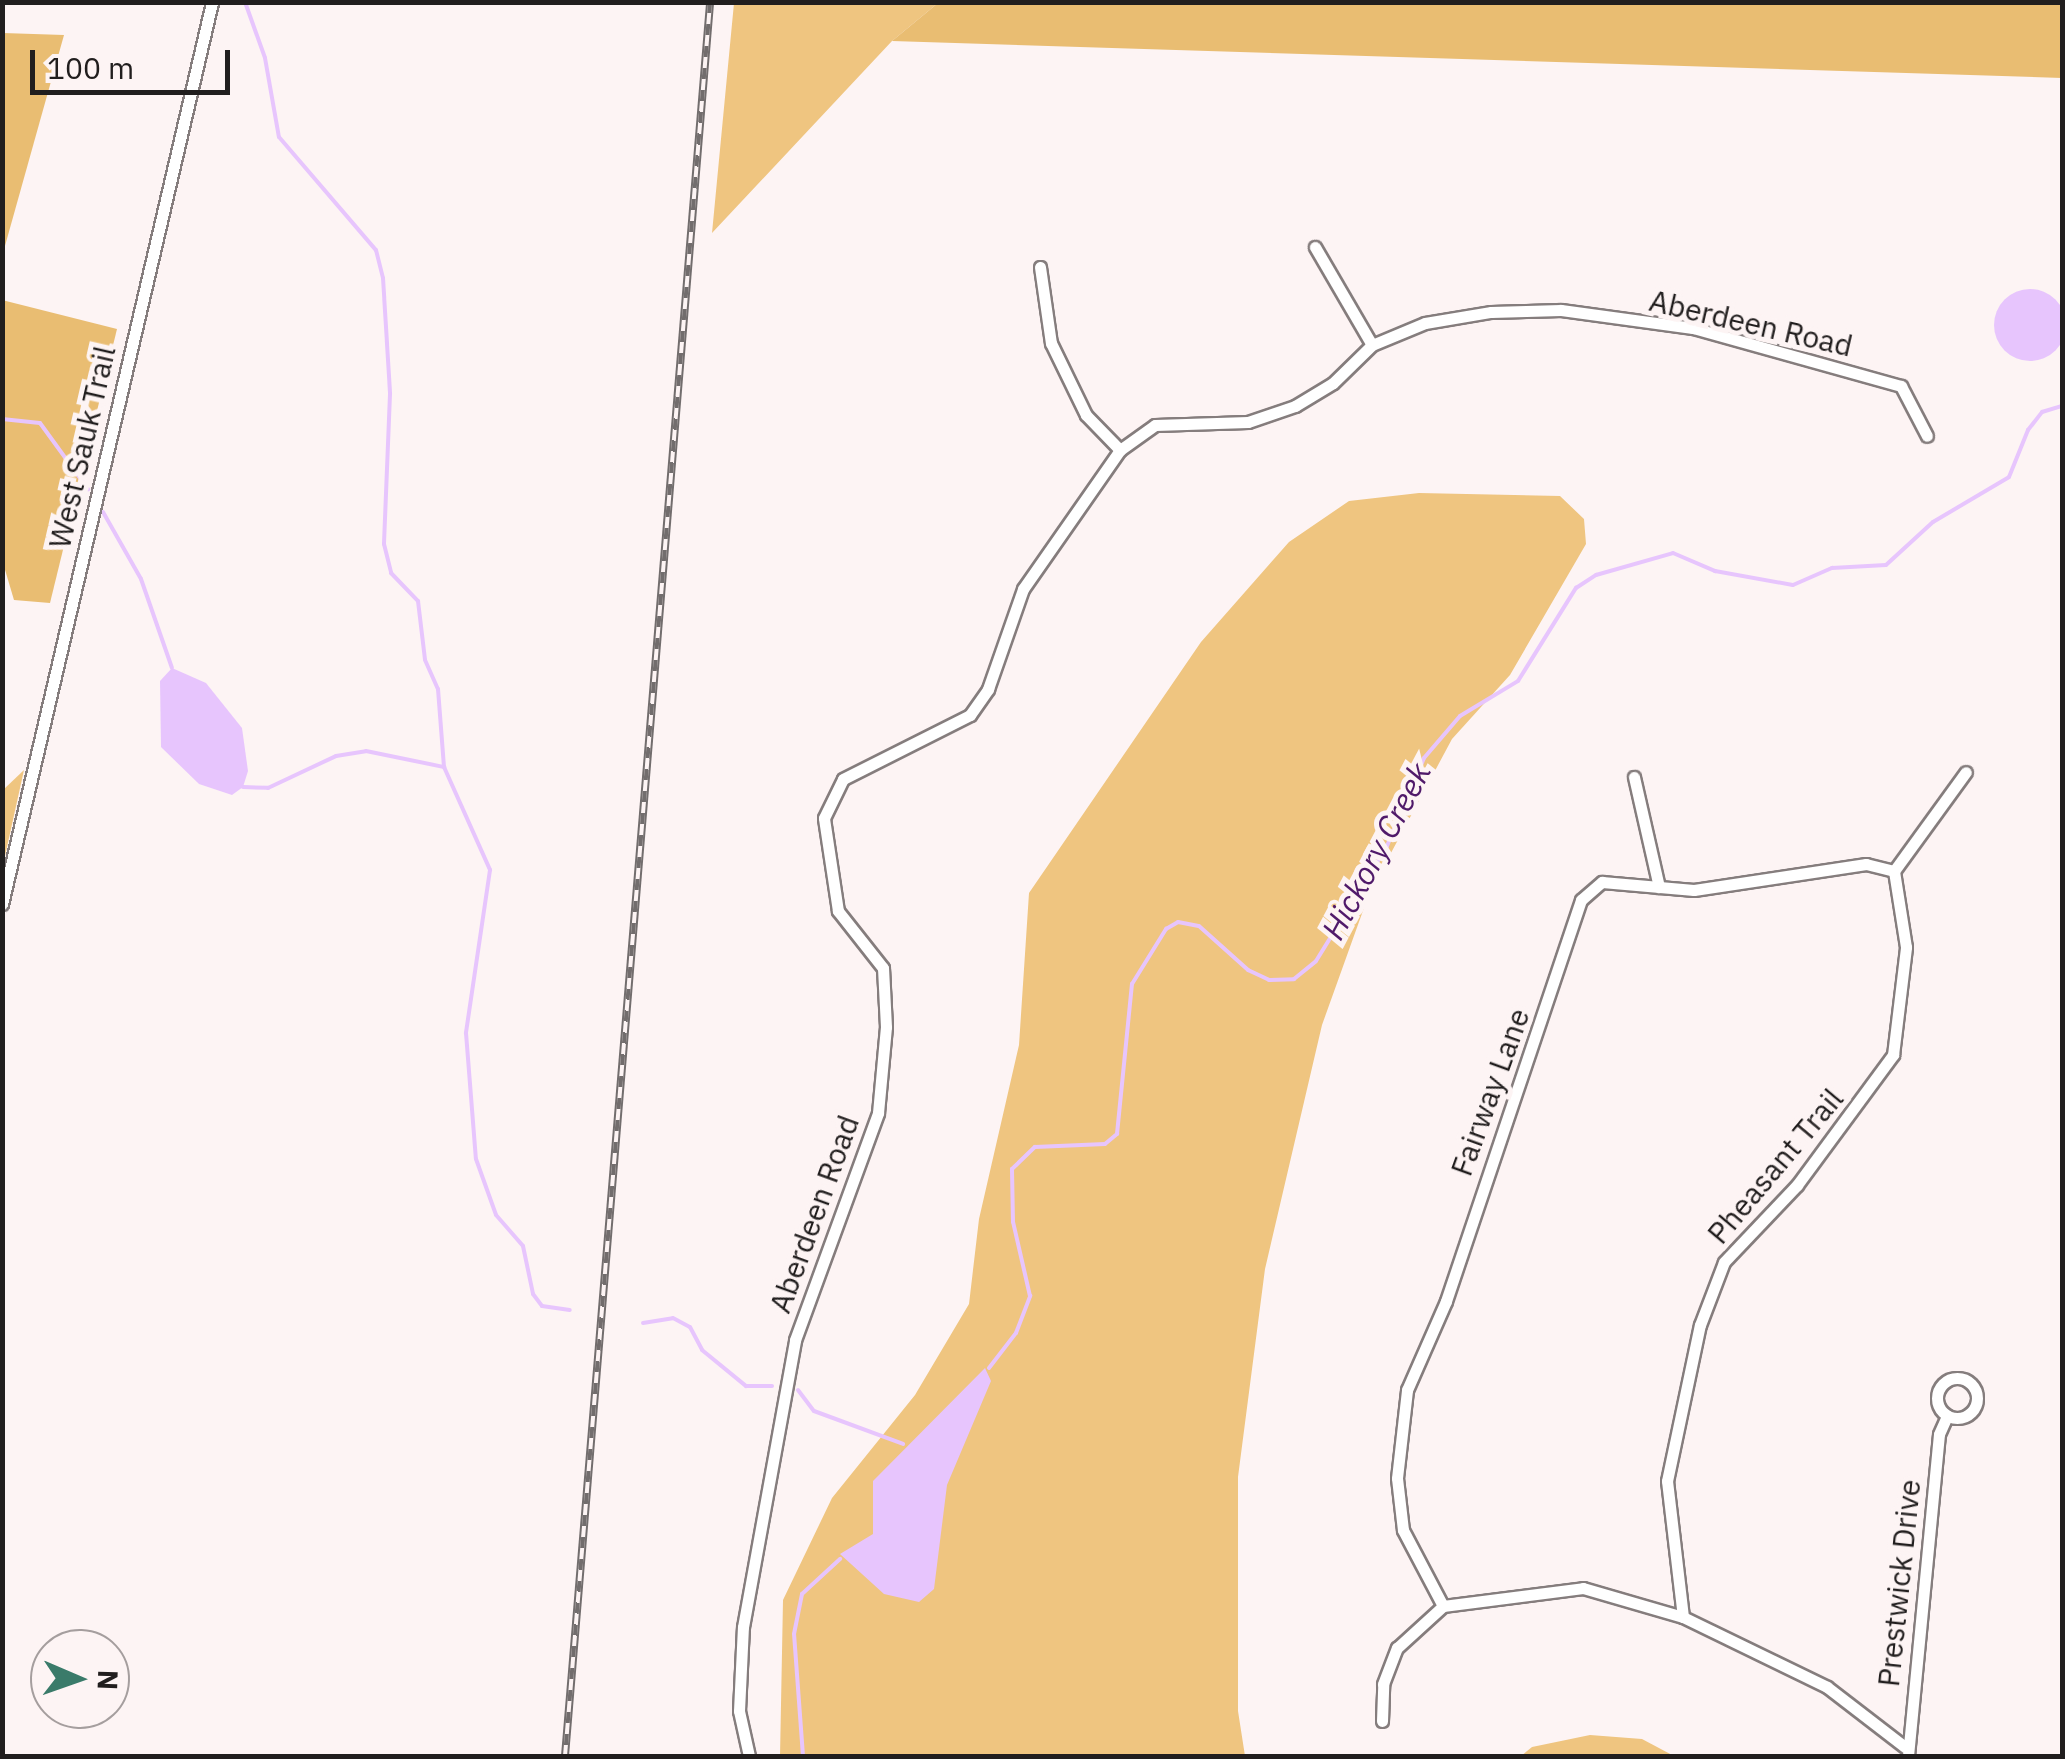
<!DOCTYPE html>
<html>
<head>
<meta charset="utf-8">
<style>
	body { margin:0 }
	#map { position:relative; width:2065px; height:1759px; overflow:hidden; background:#fdf4f4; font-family:"IBM Plex Sans",sans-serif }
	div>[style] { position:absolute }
	.green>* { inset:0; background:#efc580 }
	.forest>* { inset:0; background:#e9bd72 }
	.water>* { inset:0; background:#e7c5fd }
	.round { border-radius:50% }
	.stream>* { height:4px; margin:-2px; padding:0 2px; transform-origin:2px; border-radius:2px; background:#e7c5fd }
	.roads { filter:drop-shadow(2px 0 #857d7d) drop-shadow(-2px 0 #857d7d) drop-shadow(0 2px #857d7d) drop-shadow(0 -2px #857d7d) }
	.street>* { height:11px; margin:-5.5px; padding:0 5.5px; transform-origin:5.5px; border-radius:5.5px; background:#fff }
	.street>.ring { margin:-5.5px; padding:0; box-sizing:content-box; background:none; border:11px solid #fff; border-radius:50% }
	.rail>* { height:8px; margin-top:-4px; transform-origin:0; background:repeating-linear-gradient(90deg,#fdf4f4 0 11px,#726d6d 0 22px); box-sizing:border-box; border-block:2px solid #726d6d }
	span { translate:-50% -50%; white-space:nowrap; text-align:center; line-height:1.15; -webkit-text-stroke:10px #fdf4f4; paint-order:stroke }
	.street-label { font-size:30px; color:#211e1e }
	.water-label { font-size:32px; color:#501a6a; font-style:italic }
	.frame { position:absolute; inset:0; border:5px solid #211e1e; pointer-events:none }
	.north { position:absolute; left:30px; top:1629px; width:100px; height:100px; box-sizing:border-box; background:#fdf4f4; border:2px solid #a59e9e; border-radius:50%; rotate:92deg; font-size:28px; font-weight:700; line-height:40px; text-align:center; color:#211e1e }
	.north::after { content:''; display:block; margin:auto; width:35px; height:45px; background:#3a7b6a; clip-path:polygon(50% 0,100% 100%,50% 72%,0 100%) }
	.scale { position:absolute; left:30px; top:50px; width:200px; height:45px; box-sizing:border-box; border:5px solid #211e1e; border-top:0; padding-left:12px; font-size:30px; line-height:35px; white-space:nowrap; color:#211e1e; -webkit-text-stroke:8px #fdf4f4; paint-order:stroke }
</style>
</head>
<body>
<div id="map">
	<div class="green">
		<div style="clip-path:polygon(734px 3px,938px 3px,892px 41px,712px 233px)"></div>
		<div style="clip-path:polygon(1419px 493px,1560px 496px,1584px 519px,1586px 544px,1510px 675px,1452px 739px,1369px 894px,1322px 1025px,1265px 1269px,1238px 1477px,1238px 1711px,1245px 1756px,780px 1756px,783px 1600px,832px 1498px,915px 1395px,969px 1304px,979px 1219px,1019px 1045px,1029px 893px,1201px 642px,1289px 542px,1349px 501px)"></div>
		<div style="clip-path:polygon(24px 770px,3px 865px,3px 790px)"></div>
		<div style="clip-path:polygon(1590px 1735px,1642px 1739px,1674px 1756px,1521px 1756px,1532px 1747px)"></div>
	</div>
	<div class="forest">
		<div style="clip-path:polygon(938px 3px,2062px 3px,2062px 78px,892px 41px)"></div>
		<div style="clip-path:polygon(3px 33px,64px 35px,3px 253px,2px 33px)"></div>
		<div style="clip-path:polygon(2px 300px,117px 329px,50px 603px,14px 600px,3px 563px)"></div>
	</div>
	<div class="water">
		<div class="round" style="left:1994px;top:289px;width:72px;height:72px"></div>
		<div style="clip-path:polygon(172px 668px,206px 683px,242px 728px,248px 771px,243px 787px,232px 795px,199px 784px,161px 747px,160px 681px)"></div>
		<div style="clip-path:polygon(985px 1368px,991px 1381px,947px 1485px,934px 1589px,919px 1602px,884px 1594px,840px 1554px,873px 1534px,873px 1481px)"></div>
	</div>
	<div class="stream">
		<div style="left:245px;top:2px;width:59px;rotate:70.3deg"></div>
		<div style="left:265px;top:58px;width:80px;rotate:80deg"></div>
		<div style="left:279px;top:137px;width:149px;rotate:49.4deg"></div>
		<div style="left:376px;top:250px;width:29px;rotate:76deg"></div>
		<div style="left:383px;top:278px;width:116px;rotate:86.5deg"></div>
		<div style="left:390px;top:394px;width:150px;rotate:92.3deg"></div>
		<div style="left:384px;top:544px;width:30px;rotate:76deg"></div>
		<div style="left:391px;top:573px;width:39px;rotate:46deg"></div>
		<div style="left:418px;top:601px;width:59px;rotate:83.2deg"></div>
		<div style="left:425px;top:660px;width:32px;rotate:66deg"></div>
		<div style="left:438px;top:689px;width:78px;rotate:85.6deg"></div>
		<div style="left:444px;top:767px;width:113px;rotate:65.9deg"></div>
		<div style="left:490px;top:870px;width:165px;rotate:98.4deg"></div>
		<div style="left:466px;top:1033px;width:126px;rotate:85.5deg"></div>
		<div style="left:476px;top:1159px;width:59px;rotate:70.3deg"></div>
		<div style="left:496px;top:1215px;width:41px;rotate:48.9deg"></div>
		<div style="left:523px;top:1246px;width:49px;rotate:78.2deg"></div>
		<div style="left:533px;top:1294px;width:15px;rotate:53deg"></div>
		<div style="left:542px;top:1306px;width:28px;rotate:8deg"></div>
		<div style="left:2px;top:419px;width:38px;rotate:6deg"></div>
		<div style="left:40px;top:423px;width:82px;rotate:54deg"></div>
		<div style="left:103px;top:512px;width:77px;rotate:60.4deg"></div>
		<div style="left:141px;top:579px;width:94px;rotate:70.8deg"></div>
		<div style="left:243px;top:787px;width:25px;rotate:2deg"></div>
		<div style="left:268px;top:788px;width:75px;rotate:-25.2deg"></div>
		<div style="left:336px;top:756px;width:30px;rotate:-9deg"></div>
		<div style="left:366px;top:751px;width:80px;rotate:11.6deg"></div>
		<div style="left:643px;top:1323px;width:30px;rotate:-9deg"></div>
		<div style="left:673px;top:1318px;width:19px;rotate:28deg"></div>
		<div style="left:690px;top:1327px;width:26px;rotate:62deg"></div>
		<div style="left:702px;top:1350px;width:57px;rotate:39.3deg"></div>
		<div style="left:746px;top:1386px;width:26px"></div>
		<div style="left:989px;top:1368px;width:44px;rotate:-52.4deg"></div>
		<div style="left:1016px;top:1333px;width:40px;rotate:-69deg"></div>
		<div style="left:1030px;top:1296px;width:76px;rotate:-102.9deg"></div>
		<div style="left:1013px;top:1222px;width:53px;rotate:-91.1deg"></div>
		<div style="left:1012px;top:1169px;width:32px;rotate:-44deg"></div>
		<div style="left:1035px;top:1147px;width:70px;rotate:-2.5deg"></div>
		<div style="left:1105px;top:1144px;width:16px;rotate:-40deg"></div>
		<div style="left:1117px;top:1134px;width:151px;rotate:-84.3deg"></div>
		<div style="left:1132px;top:984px;width:65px;rotate:-58.3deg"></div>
		<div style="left:1166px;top:929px;width:14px;rotate:-30deg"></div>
		<div style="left:1178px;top:922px;width:21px;rotate:11deg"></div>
		<div style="left:1199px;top:926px;width:66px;rotate:41.9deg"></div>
		<div style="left:1248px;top:970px;width:23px;rotate:25deg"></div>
		<div style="left:1269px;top:980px;width:25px;rotate:-2deg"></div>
		<div style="left:1294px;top:979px;width:28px;rotate:-39deg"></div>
		<div style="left:1316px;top:961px;width:135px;rotate:-58.3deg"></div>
		<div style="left:1387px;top:846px;width:95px;rotate:-67.2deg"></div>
		<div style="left:1424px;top:758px;width:55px;rotate:-49.4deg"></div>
		<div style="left:1460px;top:716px;width:68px;rotate:-31.1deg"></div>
		<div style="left:1518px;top:681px;width:110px;rotate:-58.1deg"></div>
		<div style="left:1576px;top:588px;width:24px;rotate:-33deg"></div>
		<div style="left:1596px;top:575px;width:80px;rotate:-15.9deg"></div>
		<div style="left:1673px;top:553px;width:46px;rotate:23.2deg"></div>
		<div style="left:1715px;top:571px;width:79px;rotate:10.2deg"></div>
		<div style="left:1793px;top:585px;width:43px;rotate:-23.6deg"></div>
		<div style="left:1832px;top:568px;width:54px;rotate:-3.2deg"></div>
		<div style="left:1886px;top:565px;width:64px;rotate:-42.5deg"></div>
		<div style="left:1933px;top:522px;width:88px;rotate:-30.6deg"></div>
		<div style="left:2009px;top:477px;width:51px;rotate:-68deg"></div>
		<div style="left:2028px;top:430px;width:23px;rotate:-52deg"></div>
		<div style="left:2042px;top:412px;width:21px;rotate:-17deg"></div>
		<div style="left:798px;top:1390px;width:26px;rotate:53deg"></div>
		<div style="left:814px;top:1411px;width:95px;rotate:20.3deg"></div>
		<div style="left:803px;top:1756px;width:122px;rotate:-94.2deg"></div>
		<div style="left:794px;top:1634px;width:41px;rotate:-78.7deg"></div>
		<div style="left:802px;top:1594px;width:52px;rotate:-42.6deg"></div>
	</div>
	<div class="roads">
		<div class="street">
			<div style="left:1315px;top:247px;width:113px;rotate:59.8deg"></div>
			<div style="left:1040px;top:267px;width:77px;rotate:81.8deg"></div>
			<div style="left:1051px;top:343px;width:80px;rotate:64.1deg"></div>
			<div style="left:1086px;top:415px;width:49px;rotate:45.8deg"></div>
			<div style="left:1634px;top:777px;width:113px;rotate:77.2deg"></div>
			<div style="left:2px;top:904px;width:926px;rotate:-76.89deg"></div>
			<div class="ring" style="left:1937px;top:1378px;width:29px;height:29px"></div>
			<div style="left:1443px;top:1606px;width:86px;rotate:-117.8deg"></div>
			<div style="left:1403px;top:1530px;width:52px;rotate:-96.6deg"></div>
			<div style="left:1397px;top:1478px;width:89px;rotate:-83.5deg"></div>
			<div style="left:1407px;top:1390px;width:97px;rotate:-66.3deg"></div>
			<div style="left:1446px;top:1301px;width:423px;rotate:-71.4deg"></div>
			<div style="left:1581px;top:900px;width:28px;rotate:-41deg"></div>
			<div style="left:1602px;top:882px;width:92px;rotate:5deg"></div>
			<div style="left:1694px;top:890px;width:174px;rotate:-8.6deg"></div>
			<div style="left:1866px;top:864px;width:29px;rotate:14deg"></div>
			<div style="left:1443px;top:1606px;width:141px;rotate:-7.3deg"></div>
			<div style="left:1583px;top:1588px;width:104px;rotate:16.2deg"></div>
			<div style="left:1683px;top:1617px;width:160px;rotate:25.9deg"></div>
			<div style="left:1827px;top:1687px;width:98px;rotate:37.6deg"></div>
			<div style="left:1683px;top:1617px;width:137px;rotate:-96.7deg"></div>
			<div style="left:1667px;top:1481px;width:159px;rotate:-78.1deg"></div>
			<div style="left:1700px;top:1325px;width:67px;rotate:-69.1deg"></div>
			<div style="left:1724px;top:1262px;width:106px;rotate:-46.5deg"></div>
			<div style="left:1797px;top:1185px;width:162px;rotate:-53.6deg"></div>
			<div style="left:1893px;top:1055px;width:109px;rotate:-83.1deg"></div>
			<div style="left:1906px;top:947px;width:77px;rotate:-99deg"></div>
			<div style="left:1894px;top:871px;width:122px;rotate:-54deg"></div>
			<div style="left:1382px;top:1721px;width:37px;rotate:-88deg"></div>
			<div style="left:1383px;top:1684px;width:39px;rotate:-69deg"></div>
			<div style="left:1397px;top:1648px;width:62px;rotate:-42.4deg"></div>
			<div style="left:749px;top:1756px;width:46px;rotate:-102.5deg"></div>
			<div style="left:739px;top:1711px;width:84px;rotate:-87.3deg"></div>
			<div style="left:743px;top:1627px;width:292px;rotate:-79.7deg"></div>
			<div style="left:795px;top:1340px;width:242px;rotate:-69.9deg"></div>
			<div style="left:878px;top:1113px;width:86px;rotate:-84.7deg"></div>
			<div style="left:886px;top:1027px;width:59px;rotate:-92.9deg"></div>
			<div style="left:883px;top:968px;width:73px;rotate:-128.3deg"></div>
			<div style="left:838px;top:911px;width:94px;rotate:-98.6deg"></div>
			<div style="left:824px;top:818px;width:43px;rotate:-64deg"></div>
			<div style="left:843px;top:779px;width:142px;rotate:-26.7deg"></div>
			<div style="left:970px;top:715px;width:32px;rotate:-55deg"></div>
			<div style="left:988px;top:689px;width:106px;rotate:-70.7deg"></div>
			<div style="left:1023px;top:589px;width:169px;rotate:-55.1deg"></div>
			<div style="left:1120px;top:450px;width:43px;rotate:-35.5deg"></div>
			<div style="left:1155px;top:425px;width:93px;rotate:-1.8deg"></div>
			<div style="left:1248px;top:422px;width:50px;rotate:-18.8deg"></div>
			<div style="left:1295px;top:406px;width:44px;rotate:-31.2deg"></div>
			<div style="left:1333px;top:383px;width:54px;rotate:-44.3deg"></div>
			<div style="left:1372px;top:345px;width:57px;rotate:-22.5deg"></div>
			<div style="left:1425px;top:323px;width:67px;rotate:-9.5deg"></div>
			<div style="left:1491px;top:312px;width:70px;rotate:-1.6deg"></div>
			<div style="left:1561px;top:310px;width:133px;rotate:7.8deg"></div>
			<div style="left:1693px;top:328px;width:216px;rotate:15.6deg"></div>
			<div style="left:1901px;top:386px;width:56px;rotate:62.5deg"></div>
			<div style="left:1908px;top:1756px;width:323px;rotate:-84.5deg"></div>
			<div style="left:1939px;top:1434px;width:20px;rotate:-66deg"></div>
		</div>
	</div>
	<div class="rail">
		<div style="left:565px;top:1756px;width:1760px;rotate:-85.27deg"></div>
	</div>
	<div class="street-label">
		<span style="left:1751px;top:323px;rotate:13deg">Aberdeen Road</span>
		<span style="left:82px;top:447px;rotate:-77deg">West Sauk Trail</span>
		<span style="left:1490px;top:1092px;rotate:-70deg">Fairway Lane</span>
		<span style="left:1775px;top:1166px;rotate:-50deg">Pheasant Trail</span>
		<span style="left:814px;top:1214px;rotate:-70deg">Aberdeen Road</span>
		<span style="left:1899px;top:1583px;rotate:-84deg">Prestwick Drive</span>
	</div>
	<div class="water-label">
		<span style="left:1376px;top:851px;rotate:-62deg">Hickory Creek</span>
	</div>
	<div class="frame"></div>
	<div class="north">N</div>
	<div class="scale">100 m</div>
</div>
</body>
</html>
